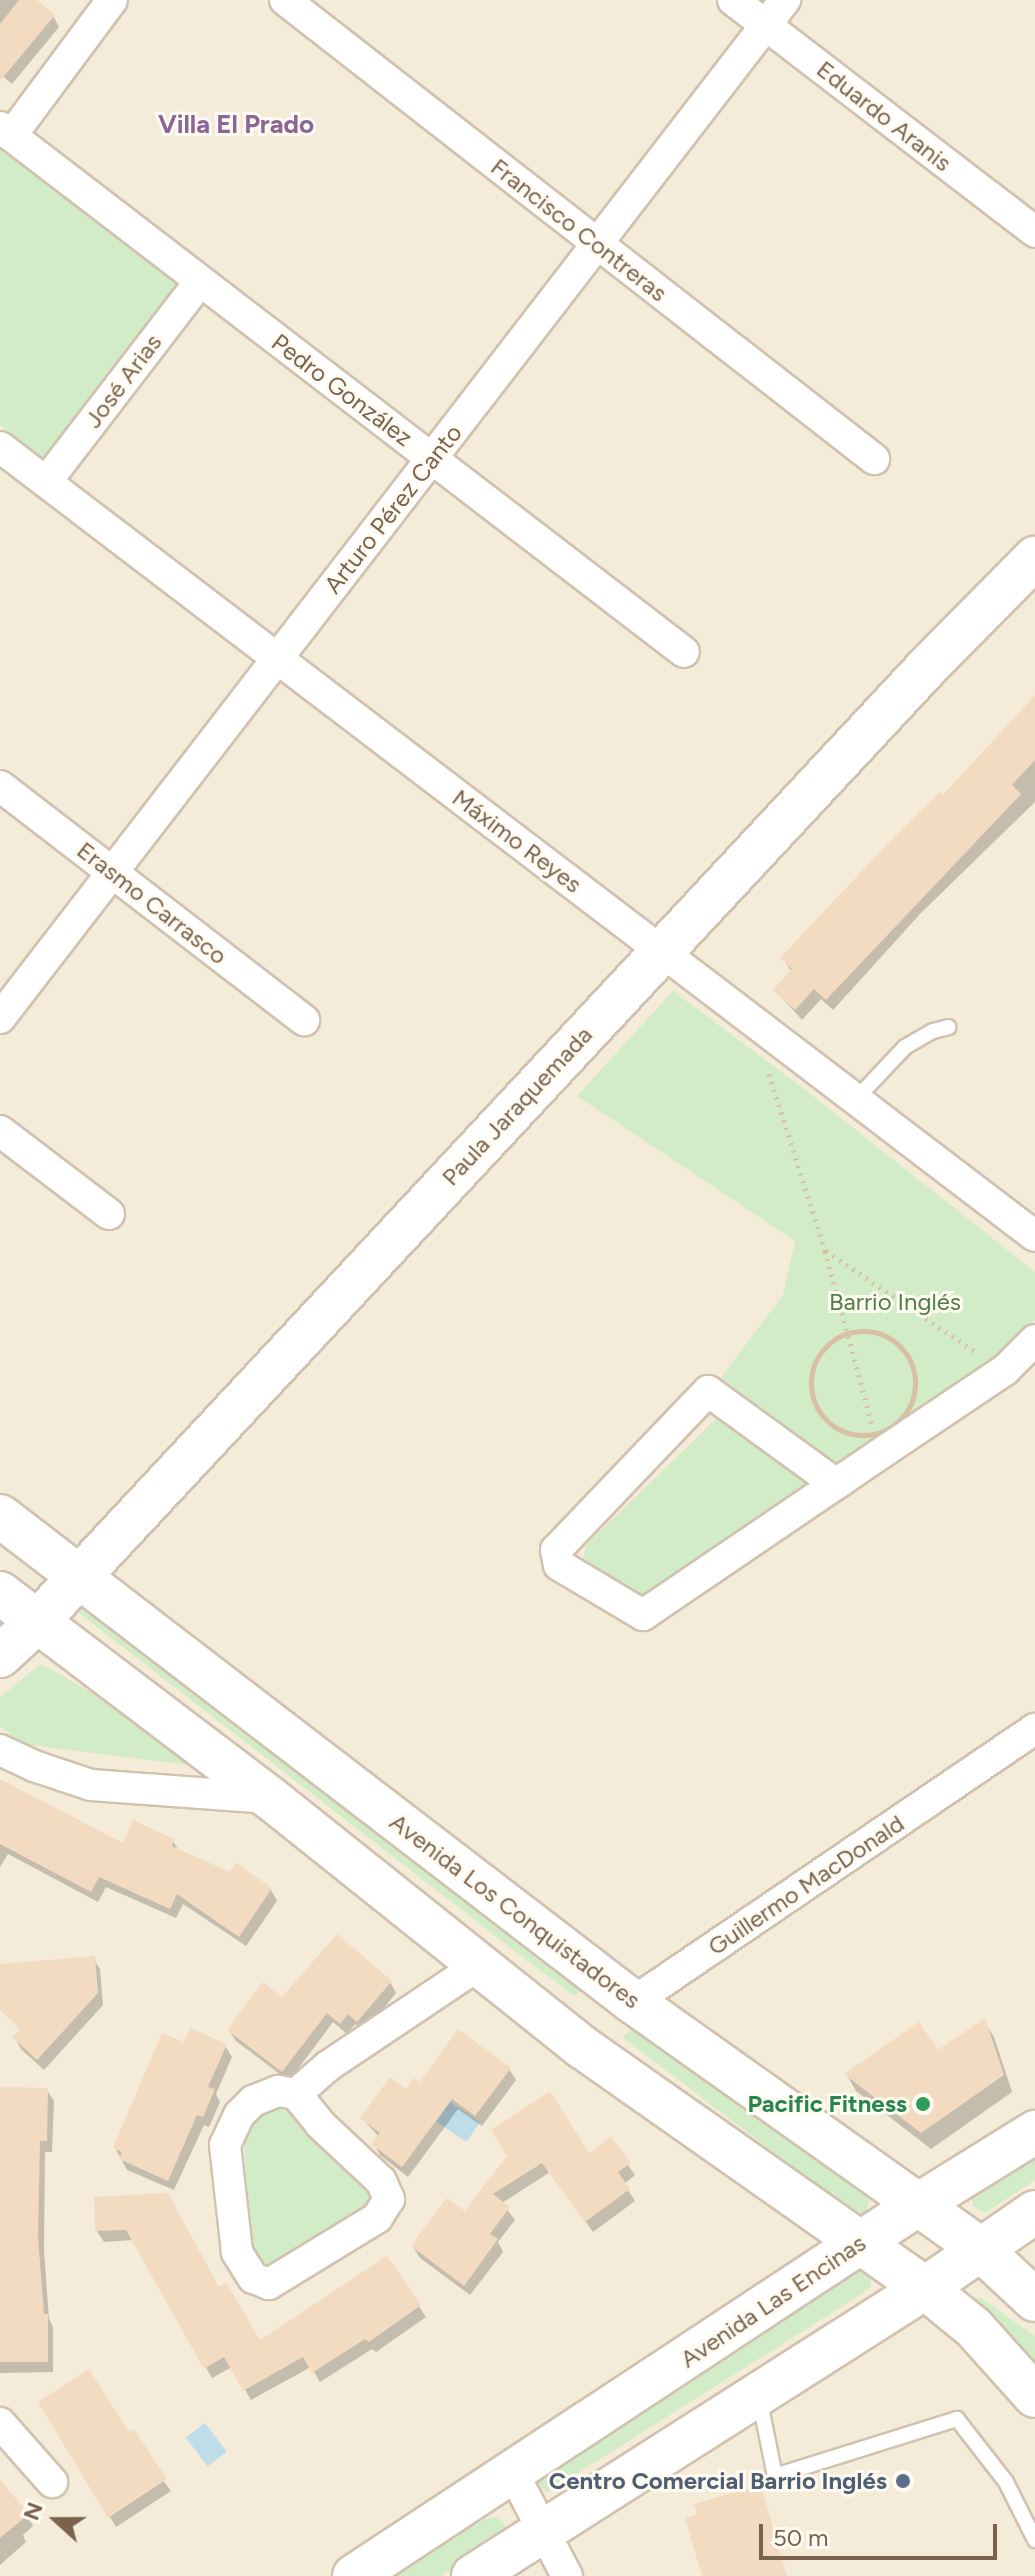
<!DOCTYPE html>
<html>
<head>
<meta charset="utf-8">
<style>
	body { margin:0 }
	#map { position:relative; width:1035px; height:2576px; overflow:hidden; background:#fdf8eb; font-family:Figtree,sans-serif }
	div>[style] { position:absolute }
	.residential>* { inset:0; background:#f5ebd9; transform-origin:0 0 }
	.green>* { inset:0; background:#d3ecc8 }
	.water>* { inset:0; background:#bedde8; transform-origin:0 0 }
	.shadow>* { inset:0; background:#0003 }
	.building>* { inset:0; background:#f3dbc2 }
	.path>* { height:5px; margin-top:-2.5px; transform-origin:0; background:repeating-linear-gradient(90deg,#d9bfa4 0 2px,transparent 0 8px) }
	.path>.ring { margin:-2.5px; padding:0; box-sizing:content-box; background:none; border:5px solid #d9bfa4; border-radius:50% }
	.roads { filter:drop-shadow(2px 0 #d1c2af) drop-shadow(-2px 0 #d1c2af) drop-shadow(0 2px #d1c2af) drop-shadow(0 -2px #d1c2af) }
	.lane>* { height:14px; margin:-7px; padding:0 7px; transform-origin:7px; border-radius:7px; background:#fff }
	.street>* { height:30px; margin:-15px; padding:0 15px; transform-origin:15px; border-radius:15px; background:#fff }
	.secondary>* { height:42px; margin:-21px; padding:0 21px; transform-origin:21px; border-radius:21px; background:#fff }
	.dots>* { width:22px; height:22px; translate:-50% -50%; box-sizing:border-box; border:4px solid #fffbf2; border-radius:50% }
	span { translate:-50% -50%; white-space:nowrap; text-align:center; line-height:1.15; -webkit-text-stroke:6px #fffbf2; paint-order:stroke }
	.street-label { font-size:24px; color:#7a624d }
	.park-label { font-size:24px; color:#4e8043 }
	.leisure-label { font-size:24px; color:#27864d; font-weight:700 }
	.right { translate:-100% -50%; text-align:right }
	.service-label { font-size:24px; color:#4e5e75; font-weight:700 }
	.neighbourhood-label { font-size:26px; color:#8b6595; font-weight:700 }
	.north { position:absolute; left:16px; top:2480px; width:80px; height:80px; -webkit-text-stroke:6px #fffbf2; paint-order:stroke; rotate:291deg; font-size:22px; font-weight:700; line-height:32px; text-align:center; color:#7a624d }
	.north::after { content:''; display:block; margin:auto; width:28px; height:36px; background:#7a624d; clip-path:polygon(50% 0,100% 100%,50% 72%,0 100%) }
	.scale { position:absolute; left:759px; top:2524px; width:238px; height:36px; box-sizing:border-box; border:4px solid #7a624d; border-top:0; padding-left:10px; font-size:24px; line-height:28px; white-space:nowrap; color:#7a624d; -webkit-text-stroke:6px #fffbf2; paint-order:stroke }
</style>
</head>
<body>
<div id="map">
	<div class="residential">
		<div style="left:0;top:0;width:1035px;height:2576px"></div>
	</div>
	<div class="green">
		<div style="clip-path:polygon(0 148px,181px 287px,48px 462px,0 425px)"></div>
		<div style="clip-path:polygon(673px 991px,808px 1092px,1035px 1272px,1035px 1319px,997px 1366px,846px 1471px,717px 1383px,783px 1295px,795px 1241px,577px 1096px)"></div>
		<div style="clip-path:polygon(719px 1416px,818px 1481px,646px 1604px,583px 1559px,586px 1545px)"></div>
		<div style="clip-path:polygon(78px 1599px,592px 1982px,574px 1996px,529px 1962px,75px 1610px)"></div>
		<div style="clip-path:polygon(41px 1664px,229px 1770px,22px 1744px,0 1726px,0 1697px)"></div>
		<div style="clip-path:polygon(640px 2023px,869px 2199px,866px 2214px,847px 2208px,622px 2037px)"></div>
		<div style="clip-path:polygon(281px 2109px,297px 2117px,326px 2150px,370px 2186px,373px 2204px,281px 2266px,264px 2269px,252px 2252px,243px 2133px,264px 2111px)"></div>
		<div style="clip-path:polygon(1035px 2151px,1035px 2180px,985px 2213px,973px 2206px,971px 2193px)"></div>
		<div style="clip-path:polygon(859px 2268px,871px 2279px,871px 2287px,860px 2295px,548px 2492px,534px 2481px)"></div>
		<div style="clip-path:polygon(980px 2297px,1035px 2336px,1035px 2373px,971px 2301px)"></div>
		<div style="clip-path:polygon(497px 2517px,504px 2523px,506px 2533px,440px 2576px,390px 2576px,485px 2519px)"></div>
	</div>
	<div class="water">
		<div style="left:450px;top:2102px;width:36px;height:24px;rotate:34deg"></div>
		<div style="left:205px;top:2423px;width:36px;height:24px;rotate:53deg"></div>
	</div>
	<div class="shadow">
		<div style="clip-path:polygon(0 0,32px 0,53px 16px,59px 27px,12px 84px,0 74px)"></div>
		<div style="clip-path:polygon(1035px 701px,1035px 802px,921px 913px,833px 1010px,821px 999px,802px 1020px,775px 990px,792px 972px,783px 959px)"></div>
		<div style="clip-path:polygon(0 1780px,124px 1845px,173px 1841px,179px 1851px,271px 1890px,277px 1901px,246px 1946px,183px 1904px,176px 1918px,106px 1887px,98px 1902px,8px 1854px,0 1867px)"></div>
		<div style="clip-path:polygon(93px 1958px,100px 1969px,103px 2005px,44px 2070px,21px 2049px,15px 2038px,21px 2032px,4px 2016px,27px 2037px,30px 2034px,0 2009px,0 1966px)"></div>
		<div style="clip-path:polygon(390px 1982px,396px 1993px,364px 2032px,355px 2024px,347px 2034px,333px 2022px,289px 2081px,236px 2041px,229px 2030px,282px 1999px)"></div>
		<div style="clip-path:polygon(984px 2021px,994px 2037px,1012px 2092px,931px 2149px,856px 2091px,847px 2075px,938px 2053px)"></div>
		<div style="clip-path:polygon(185px 2045px,225px 2046px,232px 2057px,216px 2094px,220px 2102px,209px 2127px,204px 2125px,174px 2190px,127px 2170px,115px 2148px)"></div>
		<div style="clip-path:polygon(509px 2069px,516px 2080px,482px 2126px,458px 2109px,408px 2177px,380px 2155px,374px 2144px,379px 2137px,362px 2118px,420px 2085px)"></div>
		<div style="clip-path:polygon(47px 2090px,54px 2101px,52px 2152px,45px 2152px,44px 2250px,49px 2319px,53px 2327px,53px 2372px,0 2373px,0 2117px)"></div>
		<div style="clip-path:polygon(610px 2140px,635px 2175px,624px 2184px,635px 2201px,593px 2232px,550px 2172px,502px 2203px,515px 2220px,498px 2242px,503px 2252px,470px 2295px,420px 2258px,413px 2247px,465px 2213px,509px 2156px,588px 2156px)"></div>
		<div style="clip-path:polygon(96px 2199px,218px 2289px,259px 2342px,386px 2258px,426px 2317px,376px 2352px,372px 2349px,320px 2382px,311px 2367px,251px 2400px,232px 2367px,212px 2378px,134px 2240px,104px 2242px,97px 2231px)"></div>
		<div style="clip-path:polygon(41px 2403px,129px 2435px,171px 2491px,116px 2527px)"></div>
		<div style="clip-path:polygon(0 2494px,27px 2515px,33px 2526px,23px 2535px,26px 2542px,0 2565px)"></div>
	</div>
	<div class="building">
		<div style="clip-path:polygon(19px 0,37px 0,55px 15px,0 81px,0 24px)"></div>
		<div style="clip-path:polygon(1035px 695px,1035px 760px,1012px 785px,1021px 794px,826px 1000px,814px 989px,795px 1010px,773px 990px,792px 969px,780px 958px,894px 837px,940px 792px,943px 795px)"></div>
		<div style="clip-path:polygon(0 1779px,123px 1843px,133px 1820px,174px 1839px,172px 1846px,230px 1872px,236px 1863px,272px 1888px,239px 1937px,177px 1894px,170px 1909px,99px 1877px,91px 1892px,0 1844px)"></div>
		<div style="clip-path:polygon(337px 1934px,392px 1981px,357px 2022px,348px 2014px,340px 2024px,327px 2013px,282px 2072px,227px 2030px,263px 1982px,282px 1997px)"></div>
		<div style="clip-path:polygon(95px 1956px,98px 1993px,37px 2060px,12px 2037px,21px 2029px,0 2010px,0 1964px)"></div>
		<div style="clip-path:polygon(985px 2018px,1004px 2075px,921px 2133px,844px 2074px,919px 2022px,938px 2050px)"></div>
		<div style="clip-path:polygon(190px 2028px,227px 2044px,208px 2087px,215px 2089px,203px 2117px,197px 2115px,168px 2181px,119px 2159px,122px 2152px,113px 2148px,162px 2033px,184px 2042px)"></div>
		<div style="clip-path:polygon(458px 2029px,511px 2068px,475px 2116px,452px 2099px,402px 2167px,371px 2144px,380px 2133px,360px 2118px,390px 2077px,406px 2089px,413px 2078px,420px 2082px)"></div>
		<div style="clip-path:polygon(0 2087px,48px 2088px,47px 2141px,40px 2141px,38px 2237px,44px 2314px,48px 2314px,48px 2362px,0 2362px)"></div>
		<div style="clip-path:polygon(550px 2091px,589px 2153px,611px 2137px,631px 2163px,618px 2172px,630px 2189px,585px 2222px,542px 2163px,493px 2194px,510px 2207px,490px 2234px,498px 2239px,464px 2286px,411px 2246px,447px 2198px,465px 2211px,507px 2156px,491px 2130px)"></div>
		<div style="clip-path:polygon(168px 2193px,219px 2287px,226px 2282px,260px 2340px,387px 2256px,421px 2305px,369px 2342px,365px 2339px,312px 2373px,303px 2357px,243px 2391px,224px 2357px,204px 2369px,126px 2230px,95px 2231px,94px 2197px)"></div>
		<div style="clip-path:polygon(89px 2369px,129px 2432px,134px 2429px,167px 2479px,108px 2518px,38px 2402px)"></div>
		<div style="clip-path:polygon(0 2480px,29px 2514px,0 2538px)"></div>
		<div style="clip-path:polygon(761px 2485px,787px 2576px,702px 2576px,685px 2518px,697px 2515px,694px 2504px)"></div>
	</div>
	<div class="path">
		<div style="left:769px;top:1074px;width:186px;rotate:72.4deg"></div>
		<div style="left:825px;top:1251px;width:180px;rotate:74.9deg"></div>
		<div style="left:826px;top:1251px;width:182px;rotate:34deg"></div>
		<div class="ring" style="left:811px;top:1331px;width:99px;height:99px"></div>
	</div>
	<div class="roads">
		<div class="lane">
			<div style="left:856px;top:1099px;width:71px;rotate:-46.7deg"></div>
			<div style="left:905px;top:1047px;width:32px;rotate:-30deg"></div>
			<div style="left:933px;top:1031px;width:16px;rotate:-14deg"></div>
			<div style="left:759px;top:2397px;width:81px;rotate:78.6deg"></div>
			<div style="left:775px;top:2476px;width:191px;rotate:-17.4deg"></div>
			<div style="left:957px;top:2419px;width:80px;rotate:52.1deg"></div>
			<div style="left:1006px;top:2482px;width:65px;rotate:63.4deg"></div>
		</div>
		<div class="street">
			<div style="left:285px;top:0;width:747px;rotate:37.93deg"></div>
			<div style="left:733px;top:0;width:381px;rotate:37.5deg"></div>
			<div style="left:0;top:127px;width:862px;rotate:37.51deg"></div>
			<div style="left:11px;top:136px;width:169px;rotate:-53.4deg"></div>
			<div style="left:0;top:447px;width:1301px;rotate:37.32deg"></div>
			<div style="left:46px;top:482px;width:253px;rotate:-52.5deg"></div>
			<div style="left:0;top:786px;width:384px;rotate:37.6deg"></div>
			<div style="left:0;top:1018px;width:1286px;rotate:-52.36deg"></div>
			<div style="left:0;top:1131px;width:137px;rotate:37.3deg"></div>
			<div style="left:836px;top:1484px;width:158px;rotate:-144deg"></div>
			<div style="left:708px;top:1391px;width:220px;rotate:133.7deg"></div>
			<div style="left:556px;top:1550px;width:15px;rotate:79deg"></div>
			<div style="left:559px;top:1565px;width:98px;rotate:30.8deg"></div>
			<div style="left:643px;top:1615px;width:233px;rotate:-34.2deg"></div>
			<div style="left:836px;top:1484px;width:53px;rotate:-34.3deg"></div>
			<div style="left:880px;top:1454px;width:151px;rotate:-33.9deg"></div>
			<div style="left:1005px;top:1370px;width:42px;rotate:-45deg"></div>
			<div style="left:0;top:1750px;width:38px;rotate:25deg"></div>
			<div style="left:34px;top:1766px;width:60px;rotate:18.4deg"></div>
			<div style="left:91px;top:1785px;width:179px;rotate:4.2deg"></div>
			<div style="left:633px;top:2002px;width:486px;rotate:-34.2deg"></div>
			<div style="left:278px;top:2091px;width:18px;rotate:9deg"></div>
			<div style="left:296px;top:2094px;width:38px;rotate:51deg"></div>
			<div style="left:320px;top:2124px;width:83px;rotate:43.1deg"></div>
			<div style="left:381px;top:2181px;width:20px;rotate:66deg"></div>
			<div style="left:389px;top:2199px;width:22px;rotate:122deg"></div>
			<div style="left:377px;top:2218px;width:127px;rotate:148.6deg"></div>
			<div style="left:269px;top:2284px;width:17px;rotate:-159deg"></div>
			<div style="left:253px;top:2278px;width:31px;rotate:-122deg"></div>
			<div style="left:237px;top:2252px;width:108px;rotate:-96.4deg"></div>
			<div style="left:225px;top:2145px;width:33px;rotate:-65deg"></div>
			<div style="left:239px;top:2115px;width:20px;rotate:-45deg"></div>
			<div style="left:253px;top:2101px;width:27px;rotate:-22deg"></div>
			<div style="left:296px;top:2094px;width:43px;rotate:-41.2deg"></div>
			<div style="left:328px;top:2066px;width:182px;rotate:-33.8deg"></div>
			<div style="left:0;top:2423px;width:79px;rotate:48.6deg"></div>
			<div style="left:513px;top:2473px;width:116px;rotate:62.3deg"></div>
		</div>
		<div class="secondary">
			<div style="left:0;top:1516px;width:798px;rotate:37.52deg"></div>
			<div style="left:633px;top:2002px;width:426px;rotate:35.4deg"></div>
			<div style="left:980px;top:2249px;width:75px;rotate:42.8deg"></div>
			<div style="left:0;top:1593px;width:339px;rotate:37.2deg"></div>
			<div style="left:270px;top:1798px;width:399px;rotate:38.6deg"></div>
			<div style="left:582px;top:2047px;width:419px;rotate:35.1deg"></div>
			<div style="left:925px;top:2288px;width:63px;rotate:39.2deg"></div>
			<div style="left:974px;top:2328px;width:91px;rotate:48.1deg"></div>
			<div style="left:0;top:1656px;width:50px;rotate:-42.6deg"></div>
			<div style="left:37px;top:1622px;width:1308px;rotate:-47.01deg"></div>
			<div style="left:929px;top:665px;width:151px;rotate:-45.3deg"></div>
			<div style="left:354px;top:2576px;width:676px;rotate:-33.36deg"></div>
			<div style="left:919px;top:2204px;width:137px;rotate:-31.8deg"></div>
			<div style="left:473px;top:2576px;width:536px;rotate:-32.5deg"></div>
			<div style="left:925px;top:2288px;width:134px;rotate:-34.6deg"></div>
		</div>
	</div>
	<div class="dots">
		<div style="left:923px;top:2104px;background:#2e9e5b"></div>
		<div style="left:903px;top:2481px;background:#5c6f8a"></div>
	</div>
	<div class="street-label">
		<span style="left:884px;top:116px;rotate:38deg">Eduardo Aranis</span>
		<span style="left:579px;top:230px;rotate:38deg">Francisco Contreras</span>
		<span style="left:123px;top:381px;rotate:-53deg">José Arias</span>
		<span style="left:342px;top:390px;rotate:37deg">Pedro González</span>
		<span style="left:393px;top:509px;rotate:-52deg">Arturo Pérez Canto</span>
		<span style="left:517px;top:841px;rotate:37deg">Máximo Reyes</span>
		<span style="left:152px;top:903px;rotate:38deg">Erasmo Carrasco</span>
		<span style="left:517px;top:1106px;rotate:-47deg">Paula Jaraquemada</span>
		<span style="left:806px;top:1885px;rotate:-34deg">Guillermo MacDonald</span>
		<span style="left:515px;top:1911px;rotate:37deg">Avenida Los Conquistadores</span>
		<span style="left:773px;top:2301px;rotate:-34deg">Avenida Las Encinas</span>
	</div>
	<div class="park-label">
		<span style="left:895px;top:1302px">Barrio Inglés</span>
	</div>
	<div class="leisure-label">
		<span class="right" style="left:907px;top:2104px">Pacific Fitness</span>
	</div>
	<div class="service-label">
		<span class="right" style="left:887px;top:2481px">Centro Comercial Barrio Inglés</span>
	</div>
	<div class="neighbourhood-label">
		<span style="left:236px;top:125px">Villa El Prado</span>
	</div>
	<div class="north">N</div>
	<div class="scale">50 m</div>
</div>
</body>
</html>
